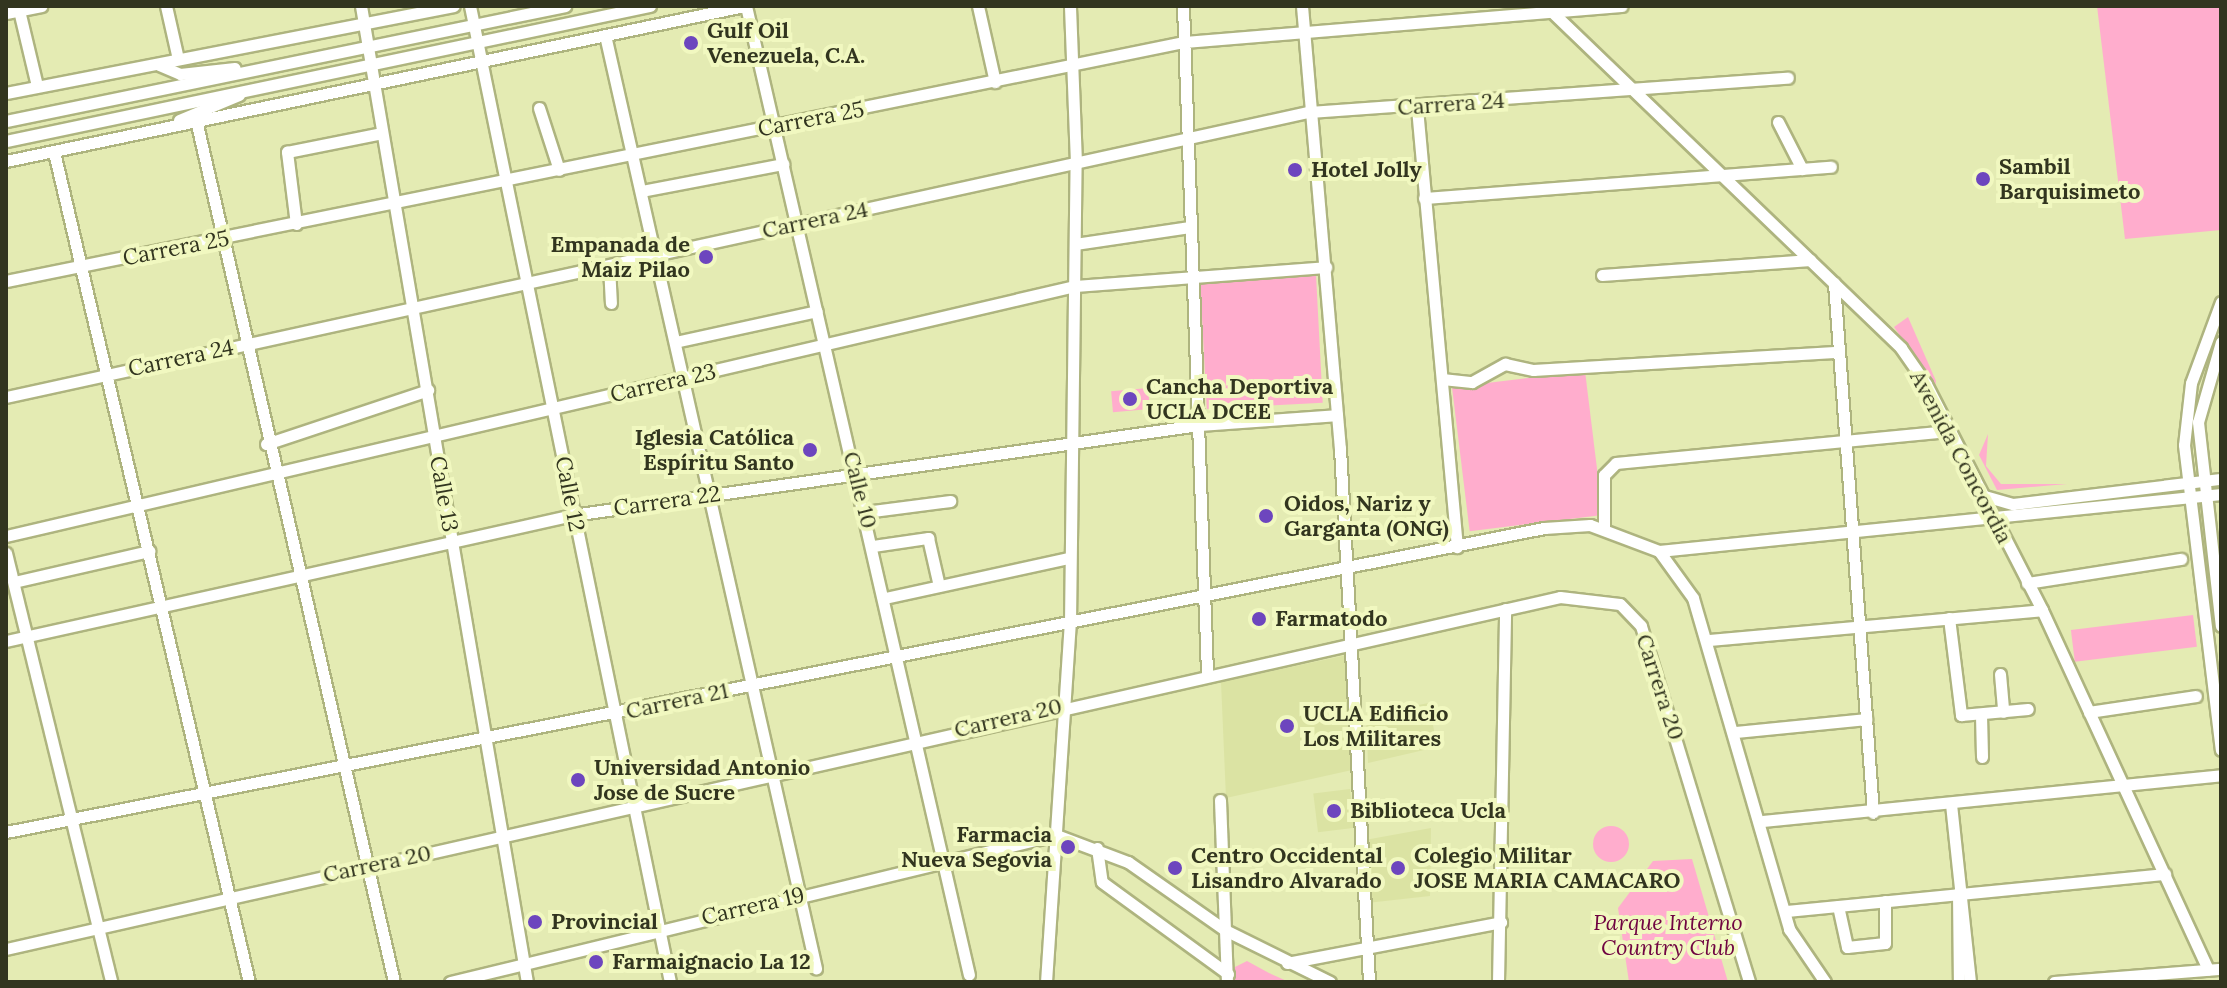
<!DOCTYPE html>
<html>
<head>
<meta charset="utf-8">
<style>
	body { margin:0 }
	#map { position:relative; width:2227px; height:988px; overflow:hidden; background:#e4ebb3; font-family:Lora,serif }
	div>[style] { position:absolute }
	.built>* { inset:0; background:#dbe3a3; transform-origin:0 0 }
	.green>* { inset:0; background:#ffadcd; transform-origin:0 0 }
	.round { border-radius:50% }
	.roads { filter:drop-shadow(2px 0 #aeb47f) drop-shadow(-2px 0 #aeb47f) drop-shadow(0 2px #aeb47f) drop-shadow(0 -2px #aeb47f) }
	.minor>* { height:11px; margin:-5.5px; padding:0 5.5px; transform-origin:5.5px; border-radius:5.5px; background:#fff }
	.dots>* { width:22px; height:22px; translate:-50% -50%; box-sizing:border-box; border:4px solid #f1f8c0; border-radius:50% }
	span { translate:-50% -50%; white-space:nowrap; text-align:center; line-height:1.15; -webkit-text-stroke:8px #f1f8c0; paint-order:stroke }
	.poi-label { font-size:22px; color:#32351f; font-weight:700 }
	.left { translate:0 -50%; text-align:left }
	.right { translate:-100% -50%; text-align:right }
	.street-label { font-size:22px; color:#32351f }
	.park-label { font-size:22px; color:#6f0441; font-style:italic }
	.frame { position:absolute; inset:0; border:8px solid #32351f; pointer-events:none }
</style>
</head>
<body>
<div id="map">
	<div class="built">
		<div style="clip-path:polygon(1347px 655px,1352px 770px,1226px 798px,1221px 682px)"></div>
		<div style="clip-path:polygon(1429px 703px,1437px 747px,1368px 763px,1366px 715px)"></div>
		<div style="left:1350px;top:789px;width:39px;height:37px;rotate:83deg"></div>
		<div style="clip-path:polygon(1431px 828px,1430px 896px,1367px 903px,1365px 840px)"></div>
	</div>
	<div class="green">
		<div style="clip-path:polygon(2097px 6px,2221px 6px,2221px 230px,2125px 239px)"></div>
		<div style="left:1316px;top:275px;width:128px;height:116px;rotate:87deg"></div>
		<div style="clip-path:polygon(1908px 317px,1936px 381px,1935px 387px,1894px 327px)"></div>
		<div style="left:1585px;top:371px;width:145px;height:134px;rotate:83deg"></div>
		<div style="left:1148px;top:388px;width:21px;height:37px;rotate:85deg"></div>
		<div style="clip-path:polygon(1988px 434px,1986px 466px,2001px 484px,2067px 484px,1997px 490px,1979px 455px)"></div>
		<div style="left:2193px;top:615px;width:32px;height:123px;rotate:83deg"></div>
		<div class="round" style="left:1593px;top:826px;width:36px;height:36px"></div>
		<div style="clip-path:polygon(1692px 859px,1728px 982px,1629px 982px,1618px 908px,1653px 861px)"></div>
		<div style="clip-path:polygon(1247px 961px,1269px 973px,1289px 982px,1234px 982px,1235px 967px)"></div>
	</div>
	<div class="roads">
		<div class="minor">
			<div style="left:18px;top:6px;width:82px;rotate:76.6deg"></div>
			<div style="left:166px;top:6px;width:54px;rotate:77.2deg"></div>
			<div style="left:361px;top:6px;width:990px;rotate:80.35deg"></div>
			<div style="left:470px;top:6px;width:996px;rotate:78.42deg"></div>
			<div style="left:746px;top:6px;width:994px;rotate:77.04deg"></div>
			<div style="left:978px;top:6px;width:78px;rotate:77.4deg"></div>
			<div style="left:1183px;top:6px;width:667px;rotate:87.94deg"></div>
			<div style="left:1302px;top:6px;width:444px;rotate:85.1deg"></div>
			<div style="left:1340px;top:448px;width:535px;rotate:86.89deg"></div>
			<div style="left:1549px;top:9px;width:489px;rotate:43.9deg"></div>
			<div style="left:1901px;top:348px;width:44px;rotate:55.2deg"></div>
			<div style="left:1926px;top:384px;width:254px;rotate:62.8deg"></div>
			<div style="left:2042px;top:610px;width:396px;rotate:65.2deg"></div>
			<div style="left:6px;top:13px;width:36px;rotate:-11deg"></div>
			<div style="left:605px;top:35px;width:957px;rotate:77.26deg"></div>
			<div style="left:159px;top:65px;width:23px;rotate:23deg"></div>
			<div style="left:180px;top:74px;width:55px;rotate:-6.2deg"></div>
			<div style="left:6px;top:93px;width:456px;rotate:-11deg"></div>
			<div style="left:539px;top:108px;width:65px;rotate:72.1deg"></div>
			<div style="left:1417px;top:108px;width:441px;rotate:84.8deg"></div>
			<div style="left:179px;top:120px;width:65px;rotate:-22.6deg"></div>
			<div style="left:196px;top:120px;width:884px;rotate:77.06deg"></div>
			<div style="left:6px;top:121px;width:571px;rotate:-11.62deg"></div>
			<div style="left:1778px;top:122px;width:53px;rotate:62.9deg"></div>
			<div style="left:6px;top:141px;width:658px;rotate:-11.84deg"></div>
			<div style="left:54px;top:152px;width:853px;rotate:76.78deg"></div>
			<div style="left:6px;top:161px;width:754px;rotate:-11.86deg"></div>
			<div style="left:641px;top:191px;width:145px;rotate:-10.8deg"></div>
			<div style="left:1424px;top:198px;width:408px;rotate:-4.4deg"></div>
			<div style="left:296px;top:224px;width:73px;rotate:-97.1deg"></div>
			<div style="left:287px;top:152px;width:97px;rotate:-11.3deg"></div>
			<div style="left:1075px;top:244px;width:116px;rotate:-8.4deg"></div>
			<div style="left:609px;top:266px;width:37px;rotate:87deg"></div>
			<div style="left:1602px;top:275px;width:209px;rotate:-4.1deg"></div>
			<div style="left:6px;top:281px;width:1202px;rotate:-11.47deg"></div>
			<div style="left:1184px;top:42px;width:439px;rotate:-4.7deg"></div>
			<div style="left:1834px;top:283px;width:531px;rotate:85.79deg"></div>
			<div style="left:2221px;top:302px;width:86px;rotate:110.3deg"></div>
			<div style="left:2191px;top:383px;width:62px;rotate:96.4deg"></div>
			<div style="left:2184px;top:445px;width:307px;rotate:83.1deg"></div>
			<div style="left:675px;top:342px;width:145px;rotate:-12.3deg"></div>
			<div style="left:2221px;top:342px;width:83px;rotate:106deg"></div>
			<div style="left:2198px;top:422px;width:205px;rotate:83.6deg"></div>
			<div style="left:1442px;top:379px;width:30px;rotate:6deg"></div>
			<div style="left:1472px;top:382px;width:38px;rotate:-29deg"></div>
			<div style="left:1505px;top:364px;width:29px;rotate:12deg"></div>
			<div style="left:1533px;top:370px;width:306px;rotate:-3.4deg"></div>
			<div style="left:6px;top:397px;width:1333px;rotate:-12.35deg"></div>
			<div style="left:1308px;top:112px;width:481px;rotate:-4.1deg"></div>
			<div style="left:266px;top:444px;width:171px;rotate:-18.4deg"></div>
			<div style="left:1981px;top:495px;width:33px;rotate:16deg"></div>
			<div style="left:2013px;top:504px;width:209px;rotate:-6.9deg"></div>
			<div style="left:865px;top:512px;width:86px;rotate:-7.4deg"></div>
			<div style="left:1604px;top:528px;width:53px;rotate:-90deg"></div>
			<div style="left:1604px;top:475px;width:17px;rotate:-45deg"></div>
			<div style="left:1616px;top:463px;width:336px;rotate:-5.5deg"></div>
			<div style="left:6px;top:536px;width:1097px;rotate:-13.17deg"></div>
			<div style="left:1074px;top:286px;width:253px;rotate:-4.3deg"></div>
			<div style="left:873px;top:546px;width:56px;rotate:-8.3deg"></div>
			<div style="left:928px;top:538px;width:49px;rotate:77.1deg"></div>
			<div style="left:1659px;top:551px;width:565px;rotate:-5.79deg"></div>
			<div style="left:6px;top:553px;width:442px;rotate:76.2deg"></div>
			<div style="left:14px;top:582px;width:139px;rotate:-12.9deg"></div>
			<div style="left:2027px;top:583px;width:156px;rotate:-8.9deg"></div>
			<div style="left:885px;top:598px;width:187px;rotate:-12.3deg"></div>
			<div style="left:1949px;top:618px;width:98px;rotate:82.9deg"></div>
			<div style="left:1961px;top:715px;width:67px;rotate:-5.1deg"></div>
			<div style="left:1709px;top:640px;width:334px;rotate:-5.1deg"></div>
			<div style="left:6px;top:641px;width:581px;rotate:-12.53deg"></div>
			<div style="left:573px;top:515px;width:631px;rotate:-8.19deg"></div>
			<div style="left:1198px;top:425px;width:139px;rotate:-4.1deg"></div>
			<div style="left:2000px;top:674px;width:38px;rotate:85deg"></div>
			<div style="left:2089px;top:712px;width:108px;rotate:-8.5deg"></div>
			<div style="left:1981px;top:715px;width:42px;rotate:88.6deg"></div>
			<div style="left:1736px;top:732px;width:131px;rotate:-5.7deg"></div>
			<div style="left:1220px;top:800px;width:182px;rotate:87.8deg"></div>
			<div style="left:1951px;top:804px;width:179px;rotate:83.9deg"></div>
			<div style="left:1763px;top:821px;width:460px;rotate:-5.7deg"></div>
			<div style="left:6px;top:832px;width:1568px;rotate:-11.18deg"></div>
			<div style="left:1544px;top:528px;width:46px;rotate:-3.7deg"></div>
			<div style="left:1590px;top:525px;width:74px;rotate:20.6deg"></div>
			<div style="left:1659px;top:551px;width:58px;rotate:54.1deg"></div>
			<div style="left:1693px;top:598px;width:345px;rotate:73.8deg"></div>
			<div style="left:1789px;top:929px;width:64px;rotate:55.8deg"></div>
			<div style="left:1056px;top:835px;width:77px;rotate:20.6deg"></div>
			<div style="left:1128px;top:862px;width:118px;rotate:35deg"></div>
			<div style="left:1225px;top:930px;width:117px;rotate:26.3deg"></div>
			<div style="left:1097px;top:848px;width:34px;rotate:82deg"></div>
			<div style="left:1102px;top:882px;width:156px;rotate:36.1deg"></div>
			<div style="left:1958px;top:893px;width:89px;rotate:89.4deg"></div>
			<div style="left:1838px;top:906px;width:42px;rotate:77.6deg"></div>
			<div style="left:1847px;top:947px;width:38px;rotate:-6deg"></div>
			<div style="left:1885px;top:943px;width:42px;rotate:-90deg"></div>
			<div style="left:1787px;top:911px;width:380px;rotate:-5.6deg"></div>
			<div style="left:6px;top:949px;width:1593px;rotate:-12.76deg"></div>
			<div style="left:1560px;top:597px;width:60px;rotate:6.7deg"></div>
			<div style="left:1620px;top:604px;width:30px;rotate:46deg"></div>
			<div style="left:1641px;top:626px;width:372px;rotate:73.1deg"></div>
			<div style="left:1287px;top:963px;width:218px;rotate:-10.8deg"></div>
			<div style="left:450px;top:982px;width:624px;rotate:-13.64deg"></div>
			<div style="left:1046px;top:982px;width:360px;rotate:-86.2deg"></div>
			<div style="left:1070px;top:623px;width:460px;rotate:-89.3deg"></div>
			<div style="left:1076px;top:163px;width:157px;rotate:-92.2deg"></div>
			<div style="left:1498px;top:982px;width:373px;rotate:-88.9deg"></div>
			<div style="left:2054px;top:982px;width:168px;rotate:-4.5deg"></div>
		</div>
	</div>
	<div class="dots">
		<div style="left:691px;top:43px;background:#6d46be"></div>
		<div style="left:1295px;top:170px;background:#6d46be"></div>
		<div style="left:1983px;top:179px;background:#6d46be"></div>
		<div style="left:706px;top:257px;background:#6d46be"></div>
		<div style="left:1130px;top:399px;background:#6d46be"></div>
		<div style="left:810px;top:450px;background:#6d46be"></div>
		<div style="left:1266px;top:516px;background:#6d46be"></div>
		<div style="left:1259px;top:619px;background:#6d46be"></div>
		<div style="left:1287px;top:726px;background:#6d46be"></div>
		<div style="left:578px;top:780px;background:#6d46be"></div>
		<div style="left:1334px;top:811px;background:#6d46be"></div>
		<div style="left:1068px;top:847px;background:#6d46be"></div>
		<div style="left:1175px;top:868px;background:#6d46be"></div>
		<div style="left:1398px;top:868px;background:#6d46be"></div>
		<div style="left:535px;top:922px;background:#6d46be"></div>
		<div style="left:596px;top:962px;background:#6d46be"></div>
	</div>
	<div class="poi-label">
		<span class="left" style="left:707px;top:43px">Gulf Oil<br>Venezuela, C.A.</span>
		<span class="left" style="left:1999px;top:179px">Sambil<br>Barquisimeto</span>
		<span class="left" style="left:1311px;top:170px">Hotel Jolly</span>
		<span class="right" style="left:690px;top:257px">Empanada de<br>Maiz Pilao</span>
		<span class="left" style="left:1146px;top:399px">Cancha Deportiva<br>UCLA DCEE</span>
		<span class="right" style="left:794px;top:450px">Iglesia Católica<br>Espíritu Santo</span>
		<span class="left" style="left:1284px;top:516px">Oidos, Nariz y<br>Garganta (ONG)</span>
		<span class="left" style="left:1275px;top:619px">Farmatodo</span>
		<span class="left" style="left:1303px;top:726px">UCLA Edificio<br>Los Militares</span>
		<span class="left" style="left:594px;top:780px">Universidad Antonio<br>Jose de Sucre</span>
		<span class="left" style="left:1350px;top:811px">Biblioteca Ucla</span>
		<span class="right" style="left:1052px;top:847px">Farmacia<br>Nueva Segovia</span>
		<span class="left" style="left:1191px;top:868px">Centro Occidental<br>Lisandro Alvarado</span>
		<span class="left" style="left:1414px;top:868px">Colegio Militar<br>JOSE MARIA CAMACARO</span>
		<span class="left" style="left:551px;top:922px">Provincial</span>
		<span class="left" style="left:612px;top:962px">Farmaignacio La 12</span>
	</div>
	<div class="street-label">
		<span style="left:1451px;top:104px;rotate:-4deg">Carrera 24</span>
		<span style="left:811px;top:119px;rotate:-11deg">Carrera 25</span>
		<span style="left:815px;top:220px;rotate:-12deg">Carrera 24</span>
		<span style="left:176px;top:248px;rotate:-11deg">Carrera 25</span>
		<span style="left:181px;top:358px;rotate:-12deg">Carrera 24</span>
		<span style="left:663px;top:383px;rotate:-13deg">Carrera 23</span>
		<span style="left:1961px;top:457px;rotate:62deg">Avenida Concordia</span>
		<span style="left:860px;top:490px;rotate:76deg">Calle 10</span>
		<span style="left:444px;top:494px;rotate:80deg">Calle 13</span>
		<span style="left:570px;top:494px;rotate:79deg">Calle 12</span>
		<span style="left:667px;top:501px;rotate:-8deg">Carrera 22</span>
		<span style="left:1660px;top:687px;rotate:72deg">Carrera 20</span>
		<span style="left:677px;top:701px;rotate:-12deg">Carrera 21</span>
		<span style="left:1008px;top:718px;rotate:-13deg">Carrera 20</span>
		<span style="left:377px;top:864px;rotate:-12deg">Carrera 20</span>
		<span style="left:753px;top:906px;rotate:-13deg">Carrera 19</span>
	</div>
	<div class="park-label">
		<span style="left:1668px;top:935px">Parque Interno<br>Country Club</span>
	</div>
	<div class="frame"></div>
</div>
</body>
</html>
